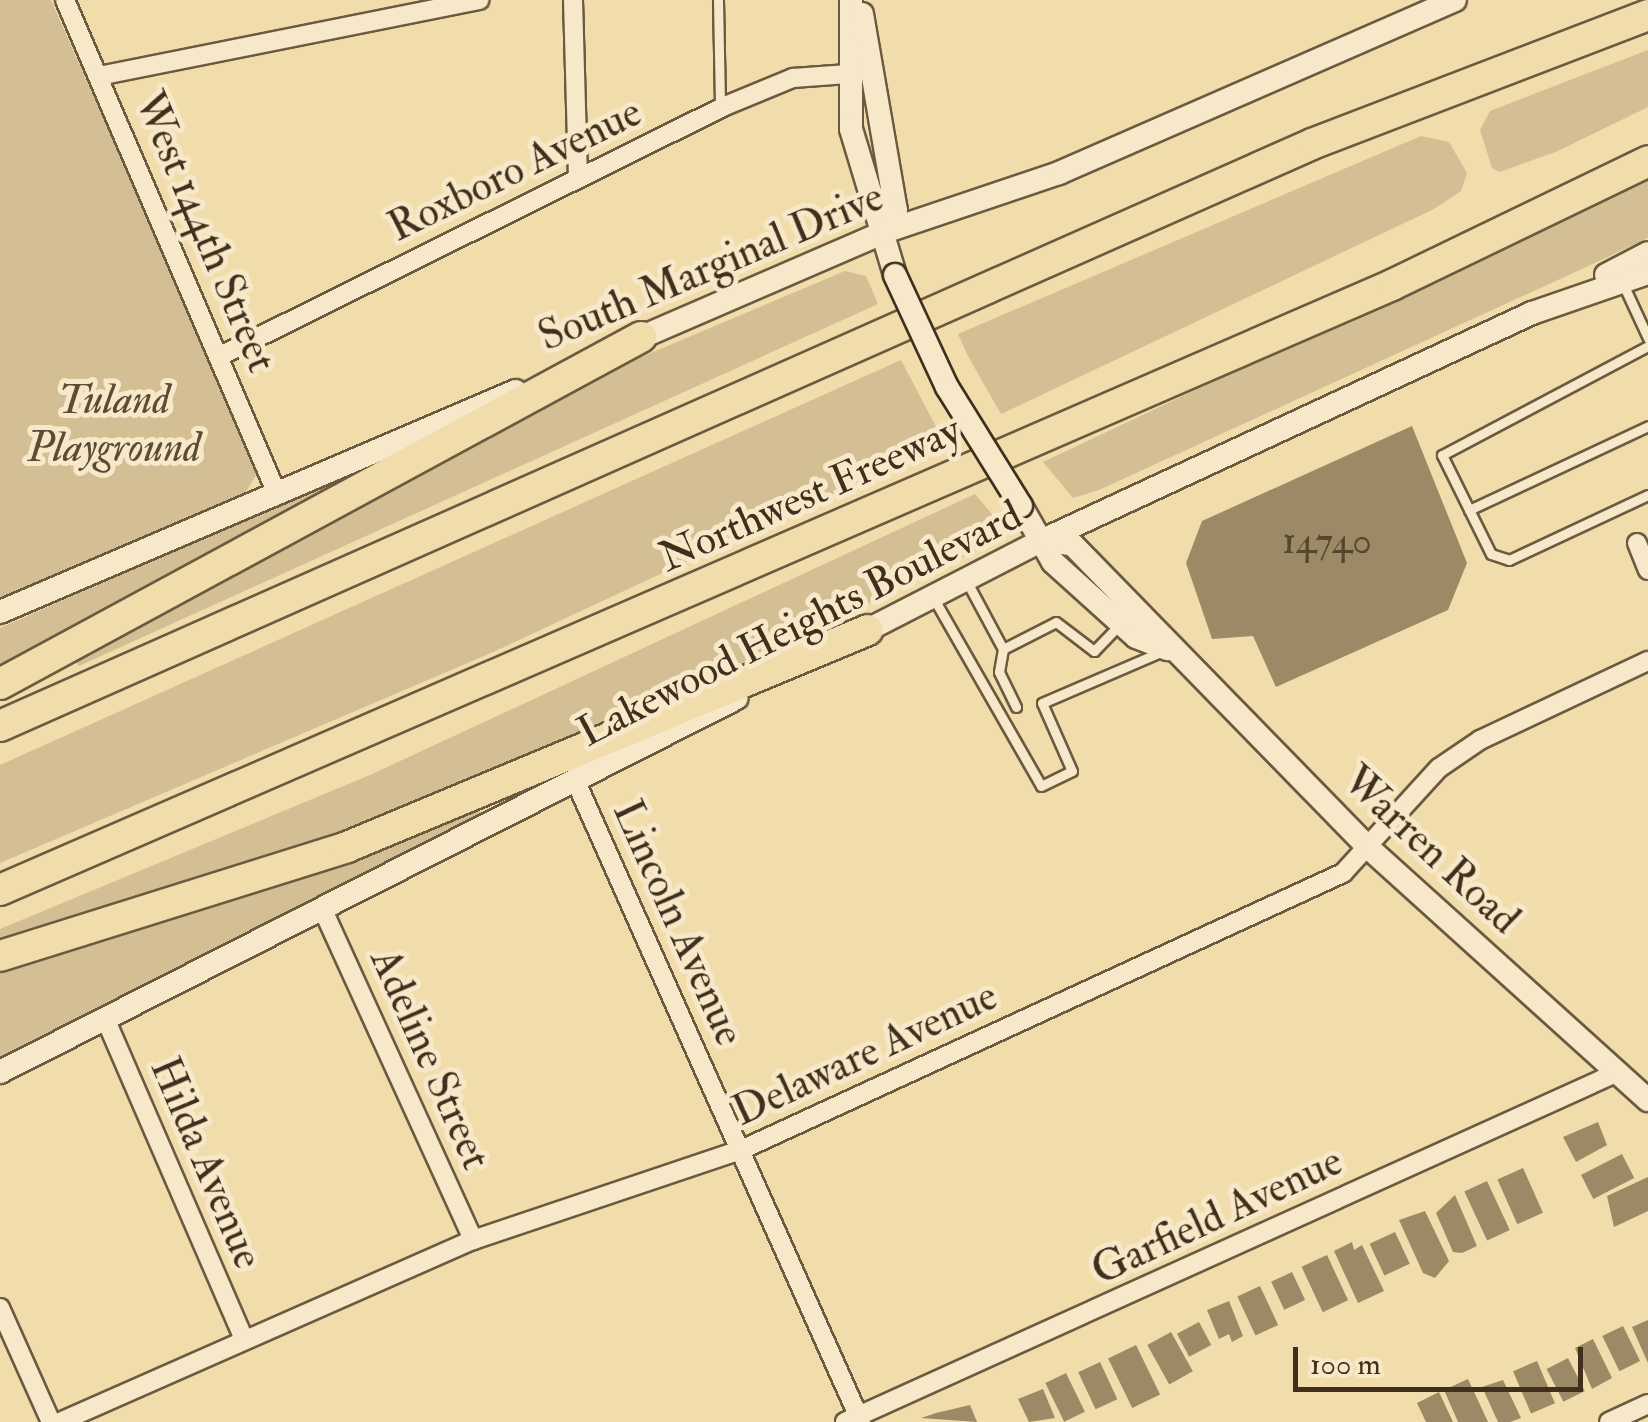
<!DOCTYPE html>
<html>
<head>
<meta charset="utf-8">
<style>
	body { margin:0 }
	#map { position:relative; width:1648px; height:1422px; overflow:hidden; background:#f1dcab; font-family:"IM FELL Double Pica",serif }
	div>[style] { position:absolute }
	.green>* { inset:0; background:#d3bf93 }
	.building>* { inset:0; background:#9c8966; transform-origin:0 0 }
	.roads { filter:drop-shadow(2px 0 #6c5a40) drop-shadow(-2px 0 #6c5a40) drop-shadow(0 2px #6c5a40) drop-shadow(0 -2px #6c5a40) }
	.service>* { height:9px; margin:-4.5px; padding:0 4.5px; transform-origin:4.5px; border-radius:4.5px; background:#f6e8c8 }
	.minor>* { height:18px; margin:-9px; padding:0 9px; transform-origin:9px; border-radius:9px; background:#f6e8c8 }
	.secondary>* { height:22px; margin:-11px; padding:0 11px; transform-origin:11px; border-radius:11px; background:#f6e8c8 }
	.motorway>* { height:30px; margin:-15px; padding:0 15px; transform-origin:15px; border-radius:15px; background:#f1dcab }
	.bridges { filter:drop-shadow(2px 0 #3f2f1c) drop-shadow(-2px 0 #3f2f1c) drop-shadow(0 2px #3f2f1c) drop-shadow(0 -2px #3f2f1c) }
	.secondary-bridge>* { height:22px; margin:-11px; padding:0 11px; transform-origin:11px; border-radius:11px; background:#f6e8c8 }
	span { translate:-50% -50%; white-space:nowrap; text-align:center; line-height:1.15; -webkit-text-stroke:10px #f6e8c8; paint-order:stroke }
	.number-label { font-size:38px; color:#56462e }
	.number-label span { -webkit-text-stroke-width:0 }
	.street-label { font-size:42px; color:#3f2f1c }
	.park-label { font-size:42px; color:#5d4c34; font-style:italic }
	.scale { position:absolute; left:1293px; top:1347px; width:290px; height:45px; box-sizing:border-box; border:5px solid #3f2f1c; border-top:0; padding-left:12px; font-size:30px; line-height:35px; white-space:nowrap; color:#3f2f1c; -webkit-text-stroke:8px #f6e8c8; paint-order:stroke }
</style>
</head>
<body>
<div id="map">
	<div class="green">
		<div style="clip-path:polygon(0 0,51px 0,259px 470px,244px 495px,0 602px)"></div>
		<div style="clip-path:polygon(1648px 50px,1648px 107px,1558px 151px,1500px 172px,1492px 168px,1480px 130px,1490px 111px)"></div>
		<div style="clip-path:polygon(1421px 136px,1449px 142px,1467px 173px,1461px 191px,1434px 209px,1001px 414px,968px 356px,958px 334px)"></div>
		<div style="clip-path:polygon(1648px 176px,1648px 238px,1582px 269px,1099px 490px,1073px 498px,1043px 462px)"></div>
		<div style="clip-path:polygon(845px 271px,866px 276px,878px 304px,79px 666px,72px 657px,575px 385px)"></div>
		<div style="clip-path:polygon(901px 360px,944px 442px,491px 653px,0 863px,0 765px)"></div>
		<div style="clip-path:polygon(344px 476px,347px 485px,0 668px,0 628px)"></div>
		<div style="clip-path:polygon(975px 494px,1001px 525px,998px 540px,759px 657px,512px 771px,247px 870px,0 944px,0 929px,370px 775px)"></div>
		<div style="clip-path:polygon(477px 805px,481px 813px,0 1058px,0 965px)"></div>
	</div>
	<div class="building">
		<div style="clip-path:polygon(1412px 426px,1467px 563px,1448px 610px,1276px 687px,1253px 636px,1212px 639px,1186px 563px,1202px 521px)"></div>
		<div style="clip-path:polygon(1598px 1122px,1607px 1145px,1576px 1162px,1563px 1137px)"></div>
		<div style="left:1622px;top:1154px;width:27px;height:46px;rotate:63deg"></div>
		<div style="left:1523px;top:1168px;width:49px;height:28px;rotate:66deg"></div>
		<div style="clip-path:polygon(1648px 1177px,1648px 1211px,1614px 1227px,1607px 1196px)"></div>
		<div style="left:1487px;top:1181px;width:54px;height:25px;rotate:65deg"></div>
		<div style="clip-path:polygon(1455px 1195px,1477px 1246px,1462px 1253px,1453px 1252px,1436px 1213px)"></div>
		<div style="clip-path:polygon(1425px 1211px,1449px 1261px,1435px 1278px,1423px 1273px,1399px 1220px)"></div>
		<div style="left:1395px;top:1232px;width:35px;height:28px;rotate:65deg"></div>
		<div style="clip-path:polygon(1352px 1242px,1354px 1250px,1362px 1245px,1384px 1291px,1358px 1303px,1334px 1251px)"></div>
		<div style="left:1327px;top:1255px;width:50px;height:28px;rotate:65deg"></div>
		<div style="left:1292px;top:1272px;width:31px;height:23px;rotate:65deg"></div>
		<div style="left:1260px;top:1286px;width:43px;height:25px;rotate:65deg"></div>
		<div style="clip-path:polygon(1229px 1301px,1243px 1336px,1232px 1342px,1229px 1334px,1219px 1339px,1207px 1310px)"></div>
		<div style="clip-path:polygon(1648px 1320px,1648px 1363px,1632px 1327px)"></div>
		<div style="left:1199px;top:1322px;width:26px;height:25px;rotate:62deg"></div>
		<div style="left:1623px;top:1326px;width:39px;height:23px;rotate:64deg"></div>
		<div style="left:1171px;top:1332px;width:45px;height:27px;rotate:61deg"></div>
		<div style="clip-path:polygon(1593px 1339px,1612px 1378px,1592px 1389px,1575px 1348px)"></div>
		<div style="left:1136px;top:1345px;width:55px;height:31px;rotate:64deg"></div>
		<div style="left:1568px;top:1358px;width:37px;height:24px;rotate:63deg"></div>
		<div style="left:1537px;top:1361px;width:46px;height:26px;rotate:67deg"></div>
		<div style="left:1100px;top:1362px;width:41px;height:24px;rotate:65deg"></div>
		<div style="left:1066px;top:1373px;width:43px;height:23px;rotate:64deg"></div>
		<div style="clip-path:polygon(1468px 1379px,1488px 1422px,1458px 1422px,1444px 1390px)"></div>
		<div style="clip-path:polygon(1503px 1380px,1521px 1418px,1510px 1422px,1498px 1422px,1482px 1387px)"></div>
		<div style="clip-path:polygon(1043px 1389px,1055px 1418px,1029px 1422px,1018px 1399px)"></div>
		<div style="clip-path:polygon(1439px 1392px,1453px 1422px,1426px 1422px,1417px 1403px)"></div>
		<div style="clip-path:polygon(970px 1405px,977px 1422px,921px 1418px,936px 1413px)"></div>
	</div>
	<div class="roads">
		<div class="service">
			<div style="left:718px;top:0;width:106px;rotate:88.9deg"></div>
			<div style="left:1623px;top:284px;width:60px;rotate:65.2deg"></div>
			<div style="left:1648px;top:346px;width:233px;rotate:152.1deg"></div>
			<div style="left:1442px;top:455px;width:110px;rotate:63.7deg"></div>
			<div style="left:1491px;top:554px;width:19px;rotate:18deg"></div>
			<div style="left:1509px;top:560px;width:153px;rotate:-25.1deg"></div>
			<div style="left:1469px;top:510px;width:198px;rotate:-25.1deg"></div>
			<div style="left:967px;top:582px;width:76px;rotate:61.8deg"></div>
			<div style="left:1003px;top:649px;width:59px;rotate:-27deg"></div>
			<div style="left:1056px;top:622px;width:48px;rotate:37.3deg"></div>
			<div style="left:1094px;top:651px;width:36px;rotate:-46deg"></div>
			<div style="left:934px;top:599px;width:215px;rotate:60.2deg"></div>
			<div style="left:1041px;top:786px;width:34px;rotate:-26deg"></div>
			<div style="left:1072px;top:771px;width:74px;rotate:-113.8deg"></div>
			<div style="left:1042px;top:703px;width:132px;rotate:-23.3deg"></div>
			<div style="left:1003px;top:649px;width:23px;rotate:100deg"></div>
			<div style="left:999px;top:672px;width:39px;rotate:64deg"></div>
		</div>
		<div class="minor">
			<div style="left:65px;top:0;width:538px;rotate:66.77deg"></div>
			<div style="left:573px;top:0;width:175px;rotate:88.4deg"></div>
			<div style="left:99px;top:76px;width:388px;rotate:-11.3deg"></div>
			<div style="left:222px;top:355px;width:561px;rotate:-26.34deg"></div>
			<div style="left:725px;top:106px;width:74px;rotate:-22.4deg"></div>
			<div style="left:793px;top:78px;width:55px;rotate:-4.2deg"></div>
			<div style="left:1637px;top:543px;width:29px;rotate:68deg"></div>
			<div style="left:576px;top:782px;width:701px;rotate:66deg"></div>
			<div style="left:322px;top:908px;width:365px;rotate:65.5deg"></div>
			<div style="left:105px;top:1018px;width:348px;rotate:66.6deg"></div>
			<div style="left:0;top:1308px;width:125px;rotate:65.9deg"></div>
			<div style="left:60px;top:1422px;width:451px;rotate:-23.8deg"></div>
			<div style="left:473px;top:1240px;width:283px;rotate:-18.6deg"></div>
			<div style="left:741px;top:1150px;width:663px;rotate:-24.71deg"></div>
			<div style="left:1343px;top:873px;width:142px;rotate:-47.6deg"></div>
			<div style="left:1439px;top:768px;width:50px;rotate:-34.3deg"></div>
			<div style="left:1480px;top:740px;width:186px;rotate:-25.2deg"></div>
			<div style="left:845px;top:1422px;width:849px;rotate:-24.36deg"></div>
			<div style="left:1609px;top:1422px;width:43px;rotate:-24.8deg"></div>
		</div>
		<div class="secondary">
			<div style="left:851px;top:0;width:129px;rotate:90deg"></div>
			<div style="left:851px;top:129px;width:152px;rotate:73.2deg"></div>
			<div style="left:862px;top:14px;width:199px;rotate:80.2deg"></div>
			<div style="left:896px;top:210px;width:23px;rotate:113deg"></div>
			<div style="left:1606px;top:275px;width:47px;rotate:-27.6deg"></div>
			<div style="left:628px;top:343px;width:282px;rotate:-23.4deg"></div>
			<div style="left:887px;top:231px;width:182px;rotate:-18.6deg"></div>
			<div style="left:1059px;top:173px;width:432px;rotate:-23.6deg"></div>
			<div style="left:1021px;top:506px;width:64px;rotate:60.3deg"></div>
			<div style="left:1053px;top:562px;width:112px;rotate:42.1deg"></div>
			<div style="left:1136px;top:637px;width:34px;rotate:21deg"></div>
			<div style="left:1043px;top:540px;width:30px;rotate:9deg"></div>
			<div style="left:1073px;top:545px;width:426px;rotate:45.7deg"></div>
			<div style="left:1371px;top:850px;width:373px;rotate:42.1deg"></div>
			<div style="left:0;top:612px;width:561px;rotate:-23.19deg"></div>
			<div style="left:854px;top:637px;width:212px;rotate:-27.2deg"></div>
			<div style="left:1043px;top:540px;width:539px;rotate:-24.9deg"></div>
			<div style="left:1532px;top:313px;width:123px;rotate:-19deg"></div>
			<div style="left:0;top:1072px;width:826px;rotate:-26.91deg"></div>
		</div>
		<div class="motorway">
			<div style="left:0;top:684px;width:729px;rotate:-28.43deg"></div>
			<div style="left:0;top:726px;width:1435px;rotate:-23.92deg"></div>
			<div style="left:1312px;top:144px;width:360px;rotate:-21deg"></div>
			<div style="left:0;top:890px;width:1518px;rotate:-23.49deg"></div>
			<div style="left:1392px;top:285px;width:284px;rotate:-25.8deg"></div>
			<div style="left:0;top:956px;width:364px;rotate:-17.4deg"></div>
			<div style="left:347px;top:847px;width:564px;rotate:-22.61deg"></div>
		</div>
	</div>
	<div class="bridges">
		<div class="secondary-bridge">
			<div style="left:895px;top:275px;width:123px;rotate:65.1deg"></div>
			<div style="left:947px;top:387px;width:140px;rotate:58.1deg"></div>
		</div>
	</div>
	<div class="number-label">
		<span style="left:1327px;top:542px">14740</span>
	</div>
	<div class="street-label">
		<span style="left:515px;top:170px;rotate:-26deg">Roxboro Avenue</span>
		<span style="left:205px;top:232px;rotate:67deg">West 144th Street</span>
		<span style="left:711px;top:267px;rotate:-23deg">South Marginal Drive</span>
		<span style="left:810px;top:494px;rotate:-24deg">Northwest Freeway</span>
		<span style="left:800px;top:624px;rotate:-27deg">Lakewood Heights Boulevard</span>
		<span style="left:1431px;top:850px;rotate:43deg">Warren Road</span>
		<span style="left:678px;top:923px;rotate:66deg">Lincoln Avenue</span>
		<span style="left:865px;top:1054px;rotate:-25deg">Delaware Avenue</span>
		<span style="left:430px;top:1059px;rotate:66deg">Adeline Street</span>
		<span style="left:206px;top:1163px;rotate:67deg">Hilda Avenue</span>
		<span style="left:1217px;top:1216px;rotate:-25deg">Garfield Avenue</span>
	</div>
	<div class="park-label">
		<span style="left:114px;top:424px">Tuland<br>Playground</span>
	</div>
	<div class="scale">100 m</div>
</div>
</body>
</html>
